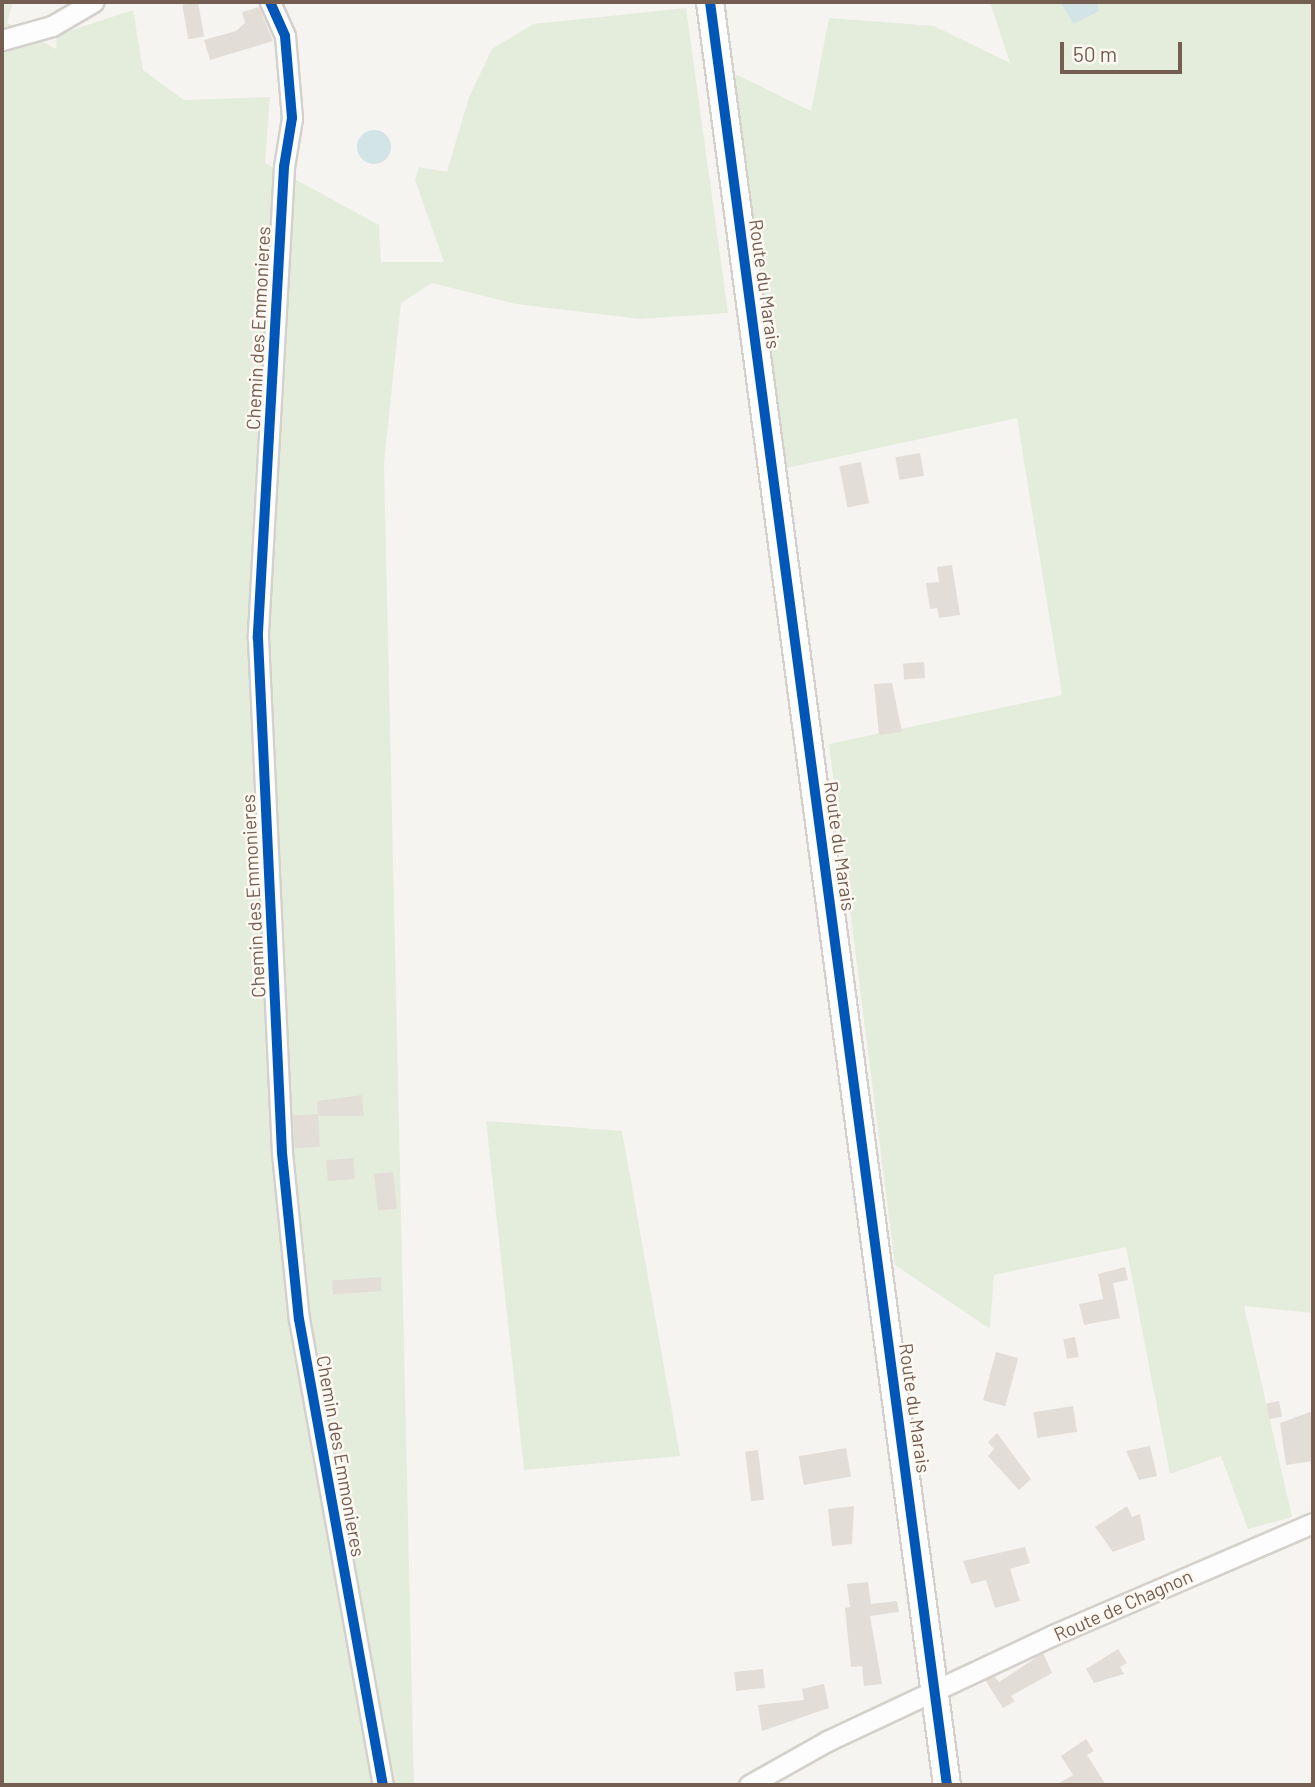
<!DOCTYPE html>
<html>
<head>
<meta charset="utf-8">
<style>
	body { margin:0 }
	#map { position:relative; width:1315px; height:1787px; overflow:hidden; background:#f6f4f0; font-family:Barlow,sans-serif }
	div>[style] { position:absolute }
	.green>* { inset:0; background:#e4eddc }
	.water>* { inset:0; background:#d2e4e6 }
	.round { border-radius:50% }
	.building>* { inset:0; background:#e3ddd7; transform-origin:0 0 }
	.roads { filter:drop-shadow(2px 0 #d4d0cb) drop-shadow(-2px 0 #d4d0cb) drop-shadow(0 2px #d4d0cb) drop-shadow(0 -2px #d4d0cb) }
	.street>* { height:19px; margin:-9.5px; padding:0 9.5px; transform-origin:9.5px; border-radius:9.5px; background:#fefdfd }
	.secondary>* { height:26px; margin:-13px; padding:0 13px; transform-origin:13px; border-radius:13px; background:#fefdfd }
	.cycleway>* { height:10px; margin:-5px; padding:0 5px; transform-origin:5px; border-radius:5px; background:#0057b8 }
	span { translate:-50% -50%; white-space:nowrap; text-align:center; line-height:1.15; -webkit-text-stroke:5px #fdf9f2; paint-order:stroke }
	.street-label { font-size:19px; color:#735e51 }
	.frame { position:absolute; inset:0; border:4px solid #735e51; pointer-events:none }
	.scale { position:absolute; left:1060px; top:42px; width:122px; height:32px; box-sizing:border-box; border:4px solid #735e51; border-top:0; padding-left:9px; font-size:21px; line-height:24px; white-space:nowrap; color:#735e51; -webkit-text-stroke:5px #fdf9f2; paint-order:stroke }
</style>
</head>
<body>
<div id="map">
	<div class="green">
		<div style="clip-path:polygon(2px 2px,13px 2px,7px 23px,56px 49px,57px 35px,133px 10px,143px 70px,184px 100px,270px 97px,265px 163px,379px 225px,381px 262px,444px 262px,415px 180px,419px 167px,447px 172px,469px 97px,492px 49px,533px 24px,686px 8px,728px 313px,640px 319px,516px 304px,432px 283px,401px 303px,384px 462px,414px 1785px,2px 1785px)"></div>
		<div style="clip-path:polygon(990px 2px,1313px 2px,1313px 1313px,1244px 1306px,1292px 1517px,1248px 1529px,1221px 1456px,1170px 1474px,1126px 1247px,994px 1275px,990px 1329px,895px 1265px,829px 744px,1062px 695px,1017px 418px,782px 469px,727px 70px,811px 111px,829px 18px,934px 26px,1010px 63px)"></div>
		<div style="clip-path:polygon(486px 1121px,622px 1131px,680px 1456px,524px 1470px)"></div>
	</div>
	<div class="water">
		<div style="clip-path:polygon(1060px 2px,1097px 2px,1099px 11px,1074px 24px)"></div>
		<div class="round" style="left:357px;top:130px;width:34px;height:34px"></div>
	</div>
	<div class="building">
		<div style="left:198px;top:2px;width:35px;height:16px;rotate:80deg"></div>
		<div style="clip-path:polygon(259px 7px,273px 41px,210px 60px,204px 40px,236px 31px,245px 23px,242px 12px)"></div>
		<div style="left:920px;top:453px;width:23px;height:25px;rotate:80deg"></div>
		<div style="left:861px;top:462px;width:42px;height:22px;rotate:79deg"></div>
		<div style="clip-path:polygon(952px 565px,960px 615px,939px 618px,937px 608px,930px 609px,926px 583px,939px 582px,937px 567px)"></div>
		<div style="left:924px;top:662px;width:16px;height:21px;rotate:86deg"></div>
		<div style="clip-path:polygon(892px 683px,902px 732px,879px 735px,874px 684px)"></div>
		<div style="clip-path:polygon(362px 1095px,364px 1116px,318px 1116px,317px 1101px)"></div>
		<div style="left:318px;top:1114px;width:33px;height:25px;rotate:87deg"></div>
		<div style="left:353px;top:1158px;width:21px;height:27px;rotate:85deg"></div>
		<div style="left:393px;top:1172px;width:37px;height:19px;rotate:84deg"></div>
		<div style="clip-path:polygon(1125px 1267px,1128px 1280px,1113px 1283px,1120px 1318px,1084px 1325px,1079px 1304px,1103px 1299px,1098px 1274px)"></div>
		<div style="left:381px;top:1277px;width:14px;height:49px;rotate:86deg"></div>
		<div style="left:1075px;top:1337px;width:20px;height:12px;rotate:79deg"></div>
		<div style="left:996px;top:1352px;width:23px;height:50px;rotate:15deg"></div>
		<div style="left:1279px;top:1401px;width:16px;height:13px;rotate:79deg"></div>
		<div style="left:1073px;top:1406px;width:26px;height:40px;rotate:81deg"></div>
		<div style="clip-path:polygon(1313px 1411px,1313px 1461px,1286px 1465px,1280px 1423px)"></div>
		<div style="clip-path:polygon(997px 1433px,1031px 1479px,1019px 1490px,988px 1456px,994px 1449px,988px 1442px)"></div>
		<div style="clip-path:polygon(1150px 1446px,1157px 1476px,1139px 1480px,1126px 1451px)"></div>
		<div style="left:846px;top:1448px;width:29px;height:48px;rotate:80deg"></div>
		<div style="left:758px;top:1450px;width:50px;height:13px;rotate:83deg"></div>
		<div style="clip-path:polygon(854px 1506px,852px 1544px,832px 1546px,828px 1509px)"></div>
		<div style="clip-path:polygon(1127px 1506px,1132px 1517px,1140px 1514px,1145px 1540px,1113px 1552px,1095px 1527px)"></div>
		<div style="clip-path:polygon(1025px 1547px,1030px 1563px,1010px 1569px,1020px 1601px,995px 1608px,986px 1580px,971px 1584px,963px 1561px)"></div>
		<div style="clip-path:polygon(868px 1582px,871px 1604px,897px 1601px,899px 1612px,870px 1616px,882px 1684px,864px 1686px,862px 1666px,851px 1667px,845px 1608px,850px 1607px,847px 1584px)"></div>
		<div style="clip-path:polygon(1118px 1649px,1127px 1663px,1120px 1667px,1124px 1674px,1094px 1683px,1086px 1669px)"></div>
		<div style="clip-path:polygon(1043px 1653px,1052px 1673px,1011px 1696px,1015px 1701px,1003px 1708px,985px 1680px,994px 1676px,999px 1682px)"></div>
		<div style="left:763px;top:1669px;width:19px;height:29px;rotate:84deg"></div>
		<div style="clip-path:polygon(824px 1684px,829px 1708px,762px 1731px,758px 1705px,804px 1700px,802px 1689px)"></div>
		<div style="clip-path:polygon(1086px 1739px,1094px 1751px,1087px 1755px,1106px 1785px,1056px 1785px,1073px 1775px,1061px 1756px)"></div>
	</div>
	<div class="roads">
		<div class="street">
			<div style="left:270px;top:2px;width:37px;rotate:66deg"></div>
			<div style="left:285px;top:36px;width:82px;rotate:85.1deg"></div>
			<div style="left:292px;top:118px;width:50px;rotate:99.3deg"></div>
			<div style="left:284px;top:167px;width:472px;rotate:93.2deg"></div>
			<div style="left:258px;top:638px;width:516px;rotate:87.33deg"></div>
			<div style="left:282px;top:1153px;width:167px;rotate:84.2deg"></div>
			<div style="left:299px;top:1319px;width:474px;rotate:79.8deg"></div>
			<div style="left:2px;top:40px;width:52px;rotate:-15.6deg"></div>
			<div style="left:52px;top:26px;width:48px;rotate:-30.3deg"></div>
			<div style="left:749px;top:1785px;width:90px;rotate:-29.4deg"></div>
			<div style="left:827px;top:1741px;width:250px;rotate:-25.1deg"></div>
			<div style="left:1053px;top:1635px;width:283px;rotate:-23.3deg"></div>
		</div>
		<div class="secondary">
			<div style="left:710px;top:2px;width:1799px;rotate:82.43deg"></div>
		</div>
	</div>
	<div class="cycleway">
		<div style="left:270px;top:2px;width:37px;rotate:66deg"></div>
		<div style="left:285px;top:36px;width:82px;rotate:85.1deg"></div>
		<div style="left:292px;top:118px;width:50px;rotate:99.3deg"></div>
		<div style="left:284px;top:167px;width:472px;rotate:93.2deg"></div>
		<div style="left:258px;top:638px;width:516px;rotate:87.33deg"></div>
		<div style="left:282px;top:1153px;width:167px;rotate:84.2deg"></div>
		<div style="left:299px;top:1319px;width:474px;rotate:79.8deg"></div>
		<div style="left:710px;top:2px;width:1799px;rotate:82.43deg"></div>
	</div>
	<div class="street-label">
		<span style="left:765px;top:284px;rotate:82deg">Route du Marais</span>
		<span style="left:258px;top:328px;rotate:-87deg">Chemin des Emmonieres</span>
		<span style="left:840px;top:846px;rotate:82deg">Route du Marais</span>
		<span style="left:253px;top:896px;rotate:-93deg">Chemin des Emmonieres</span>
		<span style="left:915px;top:1408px;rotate:82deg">Route du Marais</span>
		<span style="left:341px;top:1456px;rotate:80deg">Chemin des Emmonieres</span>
		<span style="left:1123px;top:1605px;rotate:-24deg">Route de Chagnon</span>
	</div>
	<div class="frame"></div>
	<div class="scale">50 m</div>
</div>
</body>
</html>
